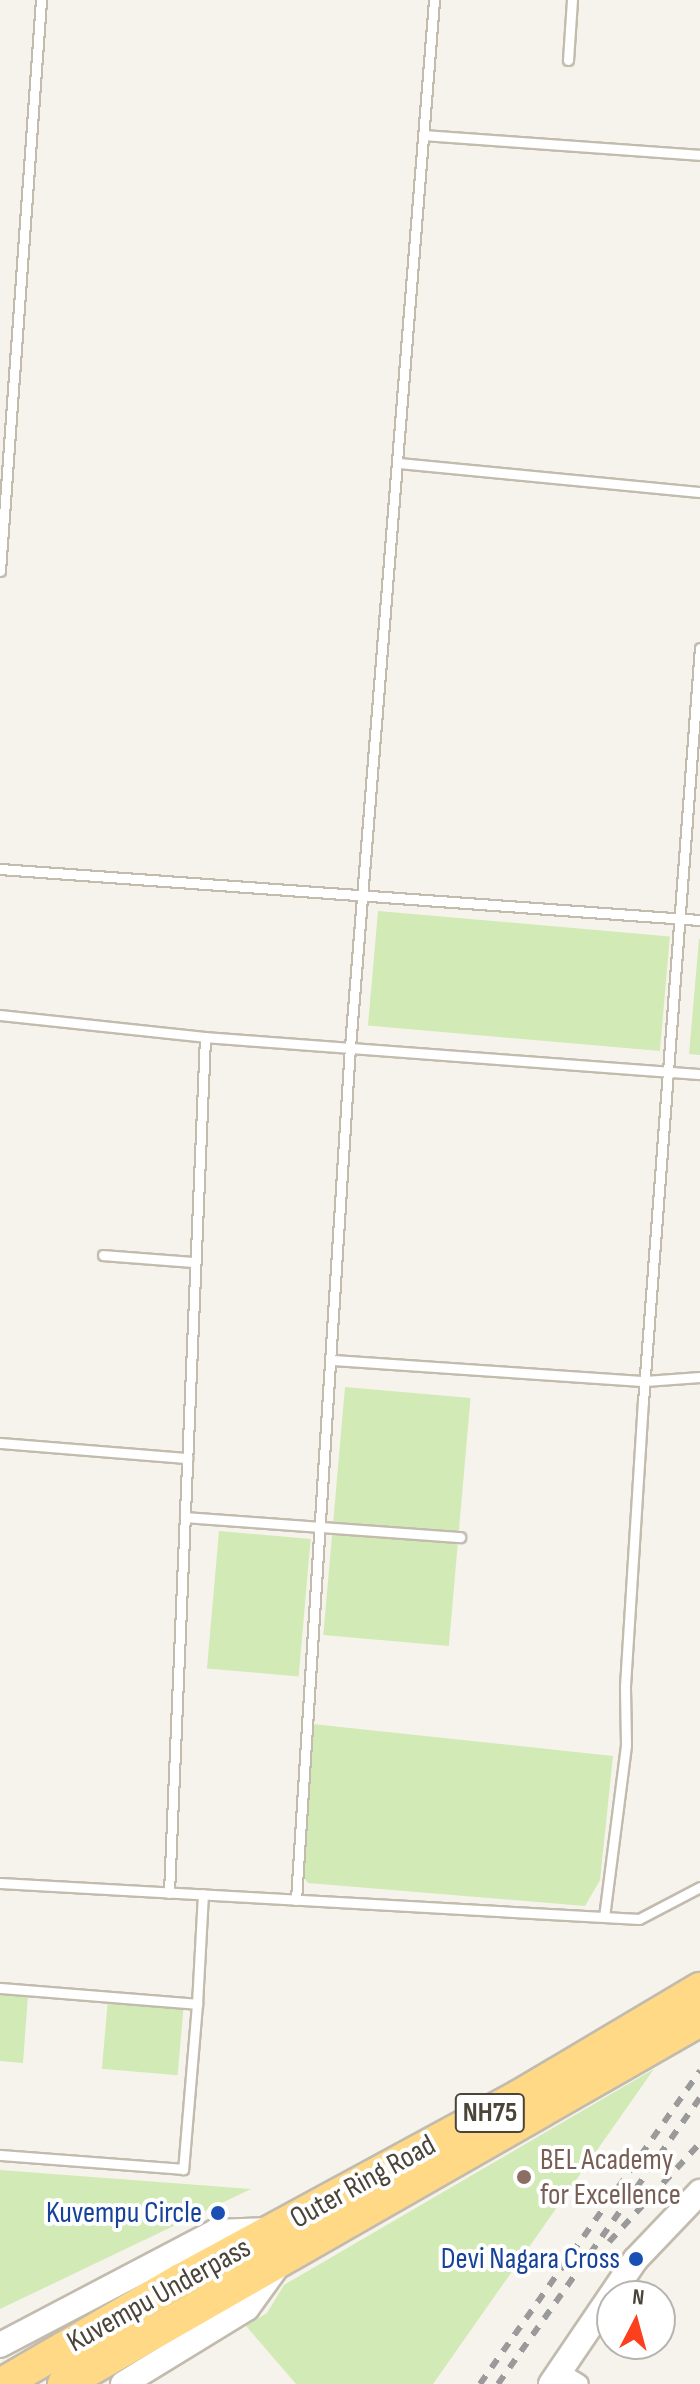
<!DOCTYPE html>
<html>
<head>
<meta charset="utf-8">
<style>
	body { margin:0 }
	#map { position:relative; width:700px; height:2384px; overflow:hidden; background:#f6f3ec; font-family:"Sofia Sans Condensed",sans-serif }
	div>[style] { position:absolute }
	.green>* { inset:0; background:#d2eab5; transform-origin:0 0 }
	.roads { filter:drop-shadow(2px 0 #c2bbae) drop-shadow(-2px 0 #c2bbae) drop-shadow(0 2px #c2bbae) drop-shadow(0 -2px #c2bbae) }
	.service>* { height:9px; margin:-4.5px; padding:0 4.5px; transform-origin:4.5px; border-radius:4.5px; background:#fff }
	.minor>* { height:18px; margin:-9px; padding:0 9px; transform-origin:9px; border-radius:9px; background:#fff }
	.tertiary>* { height:24px; margin:-12px; padding:0 12px; transform-origin:12px; border-radius:12px; background:#fff }
	.trunk>* { height:32px; margin:-16px; padding:0 16px; transform-origin:16px; border-radius:16px; background:#ffd985 }
	.rail>* { height:6px; margin-top:-3px; transform-origin:0; background:repeating-linear-gradient(90deg,#9a9a9a 0 10px,transparent 0 20px) }
	.dots>* { width:22px; height:22px; translate:-50% -50%; box-sizing:border-box; border:4px solid #fff; border-radius:50% }
	span { translate:-50% -50%; white-space:nowrap; text-align:center; line-height:1.15; -webkit-text-stroke:8px #fff; paint-order:stroke }
	.shield-label span { padding:2px 6px; background:#fff; border:2px solid; border-radius:6px; -webkit-text-stroke-width:0 }
	.shield-label { font-size:28px; color:#4b4439; font-weight:700 }
	.education-label { font-size:30px; color:#785e54 }
	.left { translate:0 -50%; text-align:left }
	.street-label { font-size:30px; color:#4b4439 }
	.transit-label { font-size:30px; color:#164399 }
	.right { translate:-100% -50%; text-align:right }
	.north { position:absolute; left:596px; top:2280px; width:80px; height:80px; box-sizing:border-box; background:#fff; border:2px solid #b7b4b0; border-radius:50%; rotate:6deg; font-size:22px; font-weight:700; line-height:32px; text-align:center; color:#4b4439 }
	.north::after { content:''; display:block; margin:auto; width:28px; height:36px; background:#fc3f1d; clip-path:polygon(50% 0,100% 100%,50% 72%,0 100%) }
</style>
</head>
<body>
<div id="map">
	<div class="green">
		<div style="left:378px;top:911px;width:293px;height:115px;rotate:5deg"></div>
		<div style="clip-path:polygon(699px 939px,700px 939px,700px 1055px,689px 1054px)"></div>
		<div style="left:345px;top:1387px;width:126px;height:249px;rotate:5deg"></div>
		<div style="left:219px;top:1531px;width:92px;height:138px;rotate:5deg"></div>
		<div style="clip-path:polygon(312px 1724px,613px 1756px,600px 1880px,585px 1906px,308px 1883px,300px 1873px)"></div>
		<div style="clip-path:polygon(0 1993px,28px 1995px,23px 2063px,0 2061px)"></div>
		<div style="left:108px;top:1999px;width:76px;height:70px;rotate:5deg"></div>
		<div style="clip-path:polygon(654px 2069px,433px 2384px,296px 2384px,246px 2326px,267px 2313px,284px 2285px)"></div>
		<div style="clip-path:polygon(0 2170px,251px 2189px,0 2309px)"></div>
	</div>
	<div class="roads">
		<div class="service">
			<div style="left:568px;top:60px;width:60px;rotate:-86.2deg"></div>
			<div style="left:424px;top:135px;width:277px;rotate:4.1deg"></div>
			<div style="left:398px;top:463px;width:303px;rotate:5.5deg"></div>
			<div style="left:0;top:571px;width:572px;rotate:-85.89deg"></div>
			<div style="left:0;top:869px;width:702px;rotate:4.17deg"></div>
			<div style="left:0;top:1015px;width:206px;rotate:6.1deg"></div>
			<div style="left:205px;top:1037px;width:496px;rotate:4.3deg"></div>
			<div style="left:103px;top:1255px;width:92px;rotate:4.4deg"></div>
			<div style="left:333px;top:1360px;width:313px;rotate:3.9deg"></div>
			<div style="left:645px;top:1381px;width:55px;rotate:-4.2deg"></div>
			<div style="left:0;top:1443px;width:188px;rotate:4.6deg"></div>
			<div style="left:185px;top:1517px;width:276px;rotate:4.2deg"></div>
			<div style="left:0;top:1883px;width:640px;rotate:3.22deg"></div>
			<div style="left:639px;top:1919px;width:69px;rotate:-27.7deg"></div>
			<div style="left:169px;top:1893px;width:857px;rotate:-87.59deg"></div>
			<div style="left:296px;top:1900px;width:855px;rotate:-86.38deg"></div>
			<div style="left:350px;top:1047px;width:1050px;rotate:-85.41deg"></div>
			<div style="left:604px;top:1917px;width:173px;rotate:-82.7deg"></div>
			<div style="left:626px;top:1745px;width:59px;rotate:-91deg"></div>
			<div style="left:625px;top:1686px;width:285px;rotate:-86.4deg"></div>
			<div style="left:643px;top:1402px;width:756px;rotate:-85.68deg"></div>
			<div style="left:0;top:1988px;width:198px;rotate:4.6deg"></div>
			<div style="left:197px;top:2004px;width:166px;rotate:94.8deg"></div>
			<div style="left:183px;top:2169px;width:184px;rotate:-175.6deg"></div>
			<div style="left:197px;top:2004px;width:110px;rotate:-86.9deg"></div>
		</div>
		<div class="minor">
			<div style="left:559px;top:2372px;width:23px;rotate:31deg"></div>
		</div>
		<div class="tertiary">
			<div style="left:0;top:2345px;width:243px;rotate:-27.7deg"></div>
			<div style="left:215px;top:2232px;width:55px;rotate:-2.1deg"></div>
			<div style="left:123px;top:2384px;width:145px;rotate:-31.5deg"></div>
			<div style="left:247px;top:2308px;width:53px;rotate:-54.2deg"></div>
			<div style="left:551px;top:2384px;width:151px;rotate:-55.8deg"></div>
			<div style="left:636px;top:2259px;width:93px;rotate:-46.3deg"></div>
		</div>
		<div class="trunk">
			<div style="left:2px;top:2384px;width:207px;rotate:-30.2deg"></div>
			<div style="left:181px;top:2280px;width:383px;rotate:-28.5deg"></div>
			<div style="left:518px;top:2097px;width:212px;rotate:-30.7deg"></div>
			<div style="left:64px;top:2384px;width:733px;rotate:-29.78deg"></div>
		</div>
	</div>
	<div class="rail">
		<div style="left:609px;top:2242px;width:134px;rotate:-47.4deg"></div>
		<div style="left:480px;top:2384px;width:383px;rotate:-54.9deg"></div>
		<div style="left:498px;top:2384px;width:350px;rotate:-54.8deg"></div>
	</div>
	<div class="dots">
		<div style="left:524px;top:2177px;background:#8d6e63"></div>
		<div style="left:218px;top:2213px;background:#1a4fb4"></div>
		<div style="left:636px;top:2259px;background:#1a4fb4"></div>
	</div>
	<div class="shield-label">
		<span style="left:490px;top:2113px">NH75</span>
	</div>
	<div class="education-label">
		<span class="left" style="left:540px;top:2177px">BEL Academy<br>for Excellence</span>
	</div>
	<div class="street-label">
		<span style="left:363px;top:2182px;rotate:-29deg">Outer Ring Road</span>
		<span style="left:159px;top:2295px;rotate:-29deg">Kuvempu Underpass</span>
	</div>
	<div class="transit-label">
		<span class="right" style="left:202px;top:2213px">Kuvempu Circle</span>
		<span class="right" style="left:620px;top:2259px">Devi Nagara Cross</span>
	</div>
	<div class="north">N</div>
</div>
</body>
</html>
